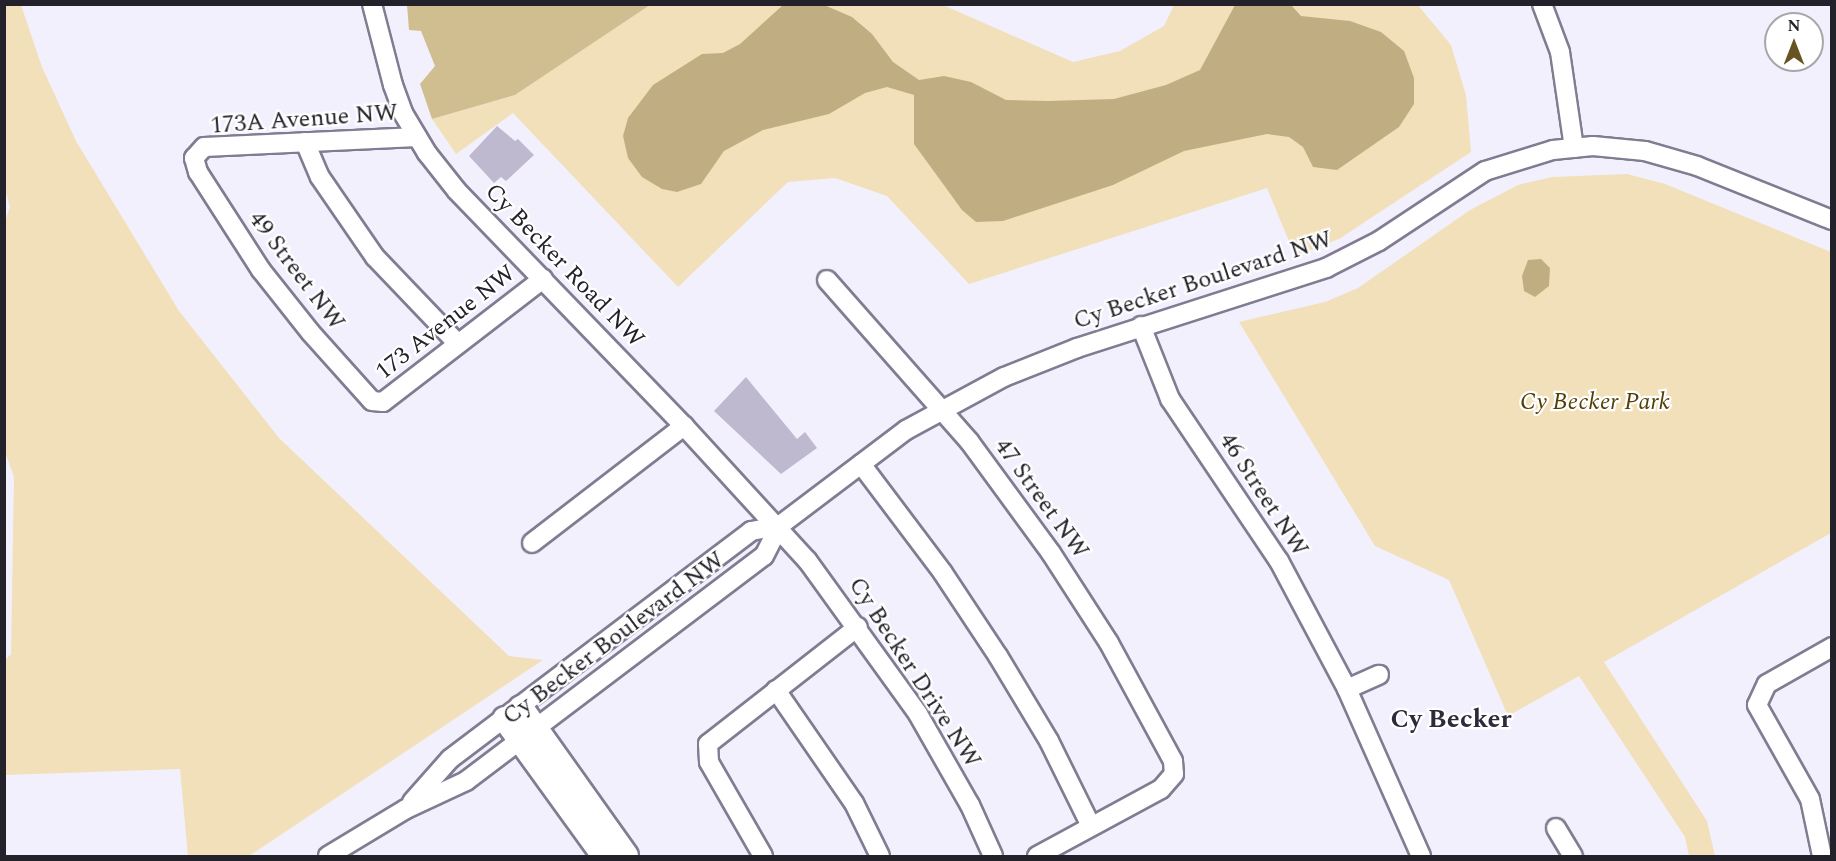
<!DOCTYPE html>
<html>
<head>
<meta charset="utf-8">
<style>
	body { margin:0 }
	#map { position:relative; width:1836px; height:861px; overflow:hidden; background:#f3f0fe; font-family:Spectral,serif }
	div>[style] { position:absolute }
	.green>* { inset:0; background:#f1e0b9 }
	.forest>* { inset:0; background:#d0be91 }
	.water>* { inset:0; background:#c0ae82 }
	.building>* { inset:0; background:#beb9cf }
	.roads { filter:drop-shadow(2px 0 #817c91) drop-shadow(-2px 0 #817c91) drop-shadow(0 2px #817c91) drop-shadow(0 -2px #817c91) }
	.minor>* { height:18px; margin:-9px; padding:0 9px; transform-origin:9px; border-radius:9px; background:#fff }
	.major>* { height:24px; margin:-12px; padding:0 12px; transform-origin:12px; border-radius:12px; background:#fff }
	span { translate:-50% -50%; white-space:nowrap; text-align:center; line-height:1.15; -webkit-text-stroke:4.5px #fff; paint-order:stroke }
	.street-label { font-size:24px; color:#232129 }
	.park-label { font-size:24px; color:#523f04; font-style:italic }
	.neighbourhood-label { font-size:26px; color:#2e293b; font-weight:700 }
	.frame { position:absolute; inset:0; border:6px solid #232129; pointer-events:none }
	.north { position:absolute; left:1764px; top:12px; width:60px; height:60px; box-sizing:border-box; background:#fff; border:2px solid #a7a6a9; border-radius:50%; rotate:0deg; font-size:16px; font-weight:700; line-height:24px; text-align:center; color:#232129 }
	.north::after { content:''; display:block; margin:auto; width:21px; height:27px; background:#675422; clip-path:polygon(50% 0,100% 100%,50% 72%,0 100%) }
</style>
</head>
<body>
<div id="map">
	<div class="green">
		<div style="clip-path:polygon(5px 4px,21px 5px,42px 67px,76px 141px,179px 311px,279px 438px,509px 656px,543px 660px,249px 856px,188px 856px,180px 769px,5px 775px,4px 661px,11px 654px,14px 477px,4px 449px,4px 224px,10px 207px,4px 186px)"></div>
		<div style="clip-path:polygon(1417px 4px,1451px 45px,1466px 95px,1471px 152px,1339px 239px,1295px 256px,1267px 188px,969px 284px,887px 196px,835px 178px,788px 182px,678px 287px,513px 113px,456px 154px,432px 119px,515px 95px,650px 5px,943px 5px,1073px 62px,1120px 51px,1164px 26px,1174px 5px)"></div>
		<div style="clip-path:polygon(1627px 174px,1665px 184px,1831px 252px,1831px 533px,1604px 662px,1707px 821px,1715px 856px,1689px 856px,1685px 837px,1579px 676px,1508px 716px,1449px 580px,1375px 546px,1239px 322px,1325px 302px,1358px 288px,1470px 210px,1518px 185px,1552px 177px)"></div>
	</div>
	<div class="forest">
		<div style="clip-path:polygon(407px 5px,408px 4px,650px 5px,515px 95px,432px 119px,420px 84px,435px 66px,421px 31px,409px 30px)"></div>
	</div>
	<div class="water">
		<div style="clip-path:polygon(783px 5px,824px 5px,852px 17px,872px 34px,893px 62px,919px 80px,944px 76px,971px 82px,1006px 100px,1048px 101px,1114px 99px,1166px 85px,1200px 70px,1235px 5px,1291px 5px,1301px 16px,1350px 21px,1381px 32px,1404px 51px,1414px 78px,1414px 104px,1399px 127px,1337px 170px,1313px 167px,1303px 147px,1289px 137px,1267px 134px,1184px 151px,1113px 185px,1003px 221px,976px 222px,962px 210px,914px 144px,914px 95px,887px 87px,865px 93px,829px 114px,763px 130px,724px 151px,701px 184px,677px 192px,662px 189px,642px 177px,628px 158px,623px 136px,628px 118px,653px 85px,702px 54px,723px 53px,740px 44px)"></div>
		<div style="clip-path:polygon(1541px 259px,1550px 268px,1549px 286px,1535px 297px,1524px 291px,1522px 276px,1528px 260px)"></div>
	</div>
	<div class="building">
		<div style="clip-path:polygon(497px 126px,515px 141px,518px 139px,534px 155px,506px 181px,501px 177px,494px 183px,469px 156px)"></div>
		<div style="clip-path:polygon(746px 377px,797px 439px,805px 432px,817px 448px,781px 474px,714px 411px)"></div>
	</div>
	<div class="roads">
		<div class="minor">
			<div style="left:372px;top:4px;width:84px;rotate:75.5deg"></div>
			<div style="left:393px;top:85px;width:30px;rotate:70deg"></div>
			<div style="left:403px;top:113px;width:47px;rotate:59deg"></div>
			<div style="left:427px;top:153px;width:48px;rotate:51.7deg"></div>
			<div style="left:457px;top:191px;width:327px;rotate:46deg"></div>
			<div style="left:684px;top:426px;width:182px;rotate:47.5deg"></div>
			<div style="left:807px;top:560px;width:190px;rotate:54.2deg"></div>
			<div style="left:918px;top:714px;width:105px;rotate:60.3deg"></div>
			<div style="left:970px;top:805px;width:56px;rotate:65.7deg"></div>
			<div style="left:1542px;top:4px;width:51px;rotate:69.4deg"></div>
			<div style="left:1560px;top:52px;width:97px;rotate:81.7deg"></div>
			<div style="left:417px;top:137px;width:213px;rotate:177.3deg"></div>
			<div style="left:204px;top:147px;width:15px;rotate:132deg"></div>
			<div style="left:194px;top:158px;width:15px;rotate:74deg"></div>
			<div style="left:198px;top:172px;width:117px;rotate:57.3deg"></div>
			<div style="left:261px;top:270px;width:80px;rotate:51.6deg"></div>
			<div style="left:311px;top:333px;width:91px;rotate:48.1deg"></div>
			<div style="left:372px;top:401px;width:11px;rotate:5deg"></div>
			<div style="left:383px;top:402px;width:202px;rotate:-37.6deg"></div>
			<div style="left:305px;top:142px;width:38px;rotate:67deg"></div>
			<div style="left:320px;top:177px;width:97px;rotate:55.5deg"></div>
			<div style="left:375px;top:257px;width:120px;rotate:46.3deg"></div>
			<div style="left:827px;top:280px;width:215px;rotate:48.6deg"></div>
			<div style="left:969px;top:441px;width:139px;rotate:53.8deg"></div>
			<div style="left:1051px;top:553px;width:107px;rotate:57.2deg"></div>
			<div style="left:1109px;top:643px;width:134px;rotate:61.5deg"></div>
			<div style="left:1173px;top:761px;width:13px;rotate:86deg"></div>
			<div style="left:1174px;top:774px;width:20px;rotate:131deg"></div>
			<div style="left:1161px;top:789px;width:141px;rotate:151.6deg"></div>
			<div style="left:1141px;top:326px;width:79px;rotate:68.3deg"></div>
			<div style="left:1170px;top:399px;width:195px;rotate:56.1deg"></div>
			<div style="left:1279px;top:561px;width:145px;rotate:62deg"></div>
			<div style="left:1347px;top:689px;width:183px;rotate:66.1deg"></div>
			<div style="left:861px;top:464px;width:136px;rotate:53deg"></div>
			<div style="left:943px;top:573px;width:100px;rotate:56.5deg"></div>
			<div style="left:998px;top:656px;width:99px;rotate:59deg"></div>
			<div style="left:1049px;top:741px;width:95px;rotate:63.7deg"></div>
			<div style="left:532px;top:543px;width:192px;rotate:-37.6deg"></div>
			<div style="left:1347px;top:689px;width:35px;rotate:-24deg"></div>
			<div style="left:776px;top:690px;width:137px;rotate:55.4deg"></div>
			<div style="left:854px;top:803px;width:59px;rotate:63.9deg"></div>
			<div style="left:412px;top:802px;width:57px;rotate:-48.5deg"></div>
			<div style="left:450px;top:759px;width:378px;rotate:-37.1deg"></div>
			<div style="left:751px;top:531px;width:28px;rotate:-10deg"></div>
			<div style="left:1556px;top:828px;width:33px;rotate:59deg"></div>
			<div style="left:328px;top:856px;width:91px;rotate:-31.1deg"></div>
			<div style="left:406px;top:809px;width:66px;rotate:-25deg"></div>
			<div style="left:466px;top:781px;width:373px;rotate:-37.1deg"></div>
			<div style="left:764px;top:556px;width:34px;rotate:-63deg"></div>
			<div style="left:779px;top:526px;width:159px;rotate:-37.1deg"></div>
			<div style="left:906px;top:430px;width:111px;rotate:-28.4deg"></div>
			<div style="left:1004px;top:377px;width:79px;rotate:-21.7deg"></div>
			<div style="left:1077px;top:348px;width:262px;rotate:-17.8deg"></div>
			<div style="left:1326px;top:268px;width:59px;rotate:-27deg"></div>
			<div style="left:1379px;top:241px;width:127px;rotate:-33.4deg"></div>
			<div style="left:1485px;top:171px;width:71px;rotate:-17.2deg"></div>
			<div style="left:1553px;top:150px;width:40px;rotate:-5.7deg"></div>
			<div style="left:1593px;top:146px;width:52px;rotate:5.5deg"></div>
			<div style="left:1645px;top:151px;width:54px;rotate:16.1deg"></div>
			<div style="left:1697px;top:166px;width:145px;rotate:21.8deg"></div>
			<div style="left:763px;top:856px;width:108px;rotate:-119.9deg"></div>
			<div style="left:709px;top:762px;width:18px;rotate:-93deg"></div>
			<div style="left:708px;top:744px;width:190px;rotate:-38deg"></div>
			<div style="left:1822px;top:856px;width:58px;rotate:-101.9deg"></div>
			<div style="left:1810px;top:799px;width:108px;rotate:-119.4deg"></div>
			<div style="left:1757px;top:705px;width:23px;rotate:-65deg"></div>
			<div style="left:1767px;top:684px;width:75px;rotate:-29.6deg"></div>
		</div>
		<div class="major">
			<div style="left:521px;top:708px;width:181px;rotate:54.6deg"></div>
			<div style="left:505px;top:719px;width:169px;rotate:54.1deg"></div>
		</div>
	</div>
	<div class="street-label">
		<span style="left:304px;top:120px;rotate:-4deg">173A Avenue NW</span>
		<span style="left:564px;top:266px;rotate:46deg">Cy Becker Road NW</span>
		<span style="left:296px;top:271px;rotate:53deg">49 Street NW</span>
		<span style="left:1203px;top:281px;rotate:-18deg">Cy Becker Boulevard NW</span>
		<span style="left:446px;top:323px;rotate:-38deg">173 Avenue NW</span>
		<span style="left:1263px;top:495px;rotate:57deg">46 Street NW</span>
		<span style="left:1041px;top:499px;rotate:54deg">47 Street NW</span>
		<span style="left:614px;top:639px;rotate:-37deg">Cy Becker Boulevard NW</span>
		<span style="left:914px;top:673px;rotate:57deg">Cy Becker Drive NW</span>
	</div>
	<div class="park-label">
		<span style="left:1595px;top:403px">Cy Becker Park</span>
	</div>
	<div class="neighbourhood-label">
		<span style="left:1451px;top:720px">Cy Becker</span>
	</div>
	<div class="frame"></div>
	<div class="north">N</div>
</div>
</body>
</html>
